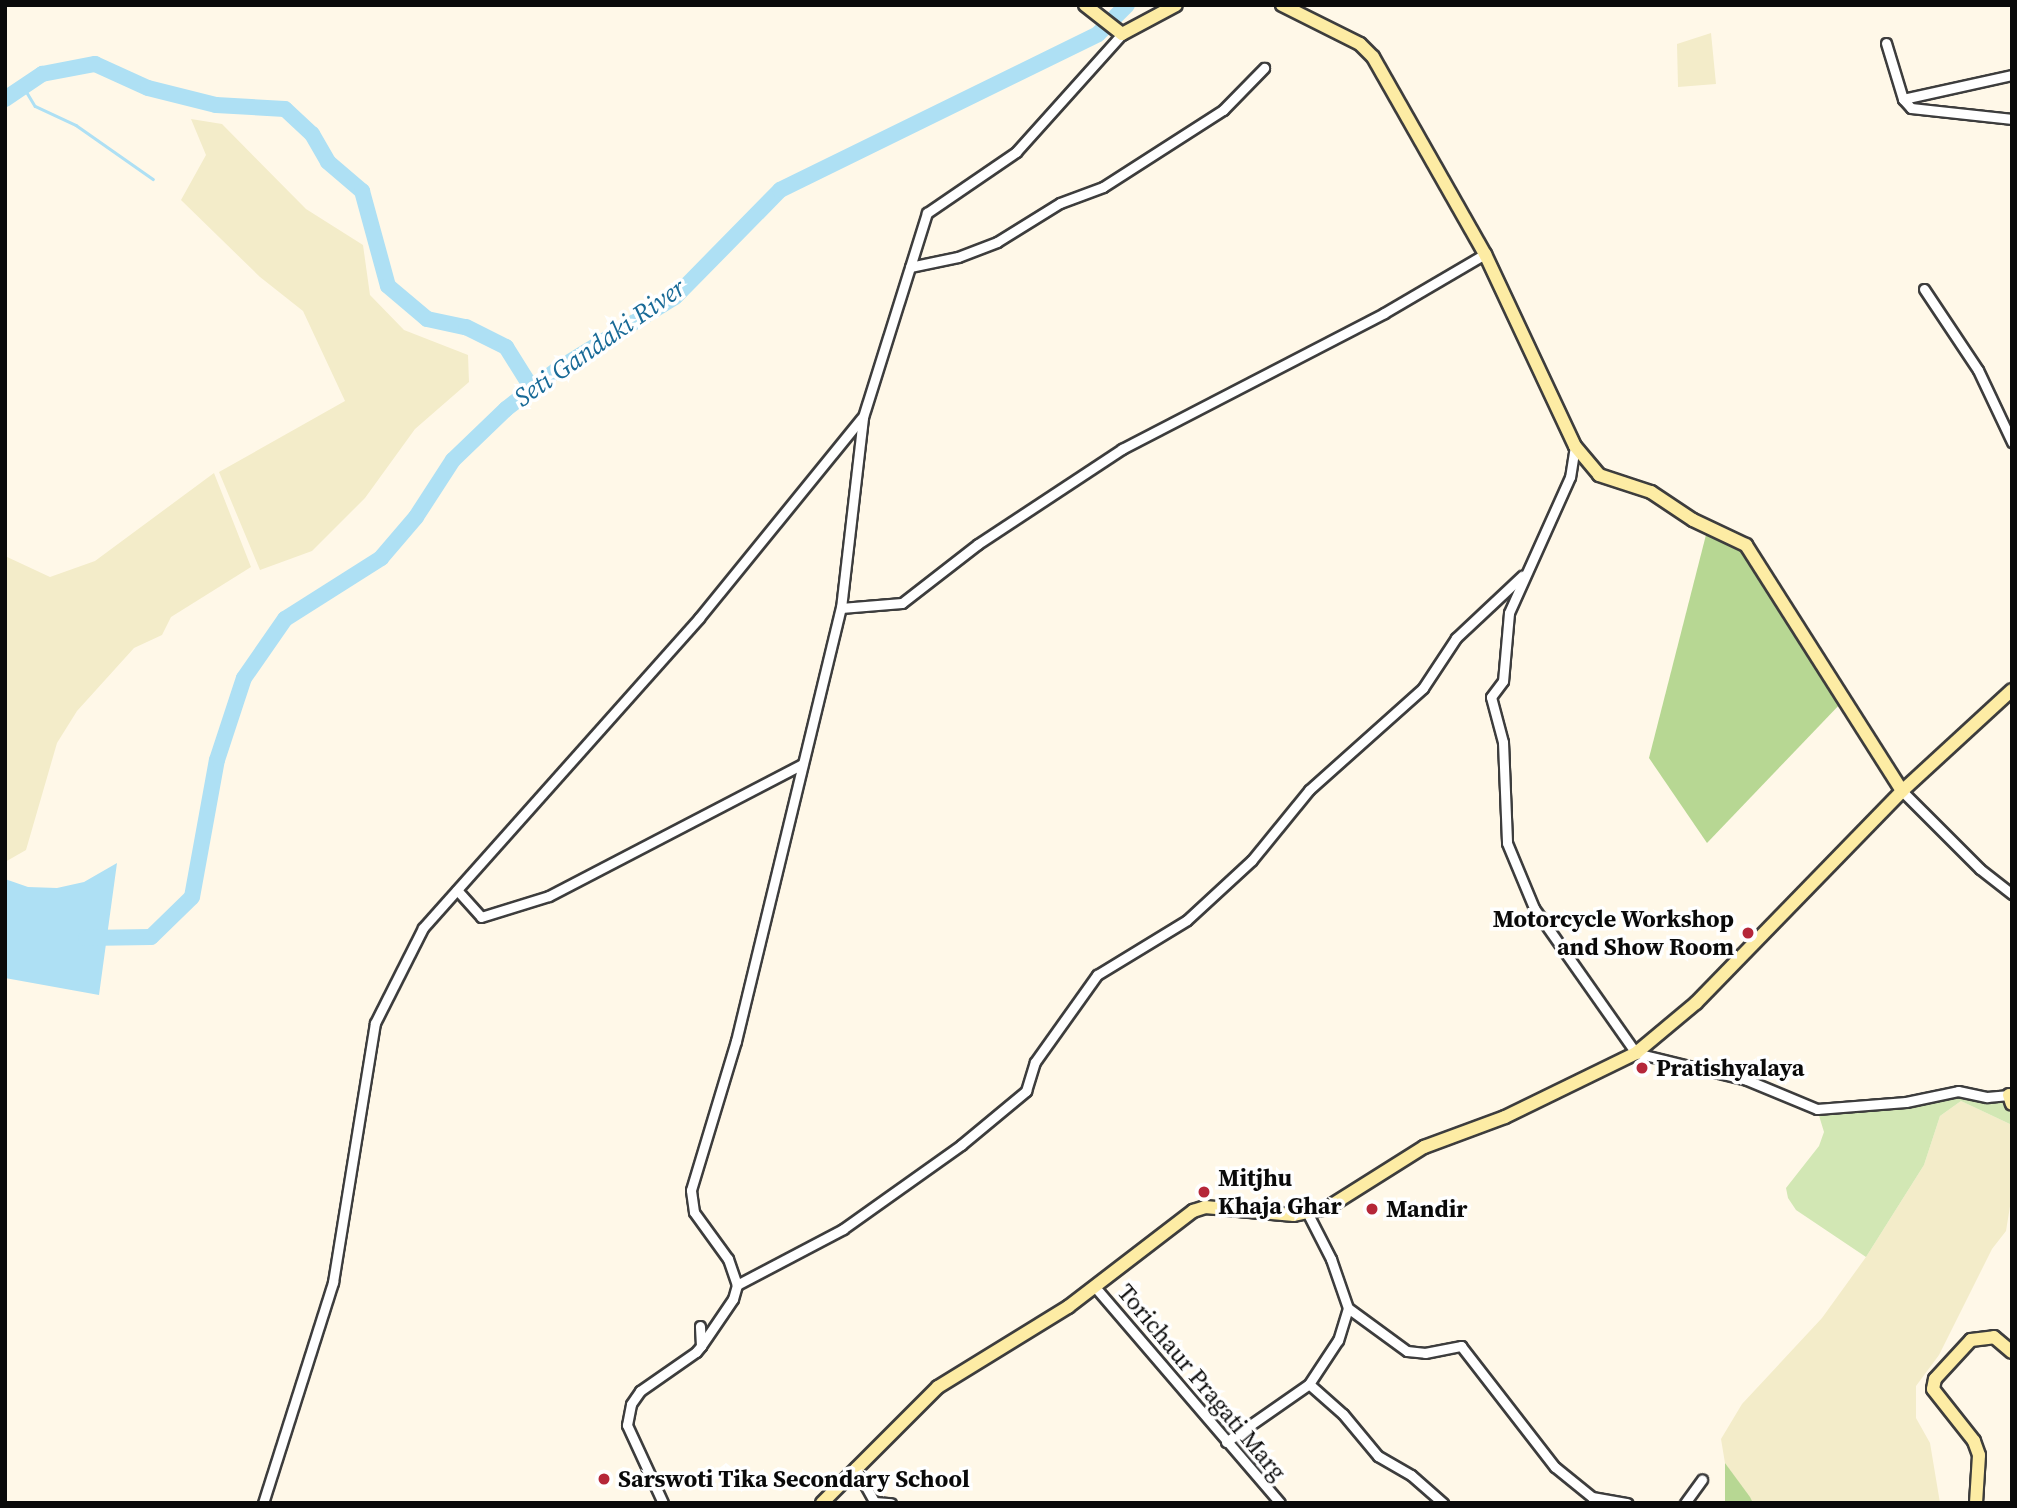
<!DOCTYPE html>
<html>
<head>
<meta charset="utf-8">
<style>
	body { margin:0 }
	#map { position:relative; width:2017px; height:1508px; overflow:hidden; background:#fff8e8; font-family:"Source Serif 4",serif }
	div>[style] { position:absolute }
	.farmland>* { inset:0; background:#f3ecc9 }
	.green>* { inset:0; background:#d2e7b4 }
	.forest>* { inset:0; background:#b7d793 }
	.water>* { inset:0; background:#aee0f4 }
	.stream>* { height:2.5px; margin:-1.25px; padding:0 1.25px; transform-origin:1.25px; border-radius:1.25px; background:#aee0f4 }
	.river>* { height:16px; margin:-8px; padding:0 8px; transform-origin:8px; border-radius:8px; background:#aee0f4 }
	.roads { filter:drop-shadow(2px 0 #3d3d3d) drop-shadow(-2px 0 #3d3d3d) drop-shadow(0 2px #3d3d3d) drop-shadow(0 -2px #3d3d3d) }
	.street>* { height:9px; margin:-4.5px; padding:0 4.5px; transform-origin:4.5px; border-radius:4.5px; background:#fff }
	.secondary>* { height:12px; margin:-6px; padding:0 6px; transform-origin:6px; border-radius:6px; background:#fdeca4 }
	.dots>* { width:19px; height:19px; translate:-50% -50%; box-sizing:border-box; border:4px solid #fff; border-radius:50% }
	span { translate:-50% -50%; white-space:nowrap; text-align:center; line-height:1.15; -webkit-text-stroke:7px #fff; paint-order:stroke }
	.poi-label { font-size:24px; color:#0a0a0a; font-weight:700 }
	.right { translate:-100% -50%; text-align:right }
	.left { translate:0 -50%; text-align:left }
	.street-label { font-size:24px; color:#0a0a0a }
	.water-label { font-size:26px; color:#186a97; font-style:italic }
	.frame { position:absolute; inset:0; border:7px solid #0a0a0a; pointer-events:none }
</style>
</head>
<body>
<div id="map">
	<div class="farmland">
		<div style="clip-path:polygon(1711px 33px,1716px 84px,1678px 87px,1677px 44px)"></div>
		<div style="clip-path:polygon(191px 119px,222px 124px,306px 209px,363px 245px,370px 295px,404px 330px,468px 355px,469px 382px,415px 429px,365px 498px,312px 551px,260px 570px,219px 472px,345px 401px,303px 311px,260px 277px,181px 200px,206px 155px)"></div>
		<div style="clip-path:polygon(214px 473px,251px 567px,171px 617px,162px 635px,134px 648px,77px 711px,57px 743px,26px 850px,5px 862px,5px 556px,50px 577px,95px 561px)"></div>
		<div style="clip-path:polygon(1961px 1101px,2012px 1125px,2012px 1194px,2006px 1231px,1992px 1249px,1939px 1355px,1916px 1386px,1916px 1418px,1930px 1443px,1940px 1503px,1753px 1503px,1725px 1463px,1721px 1439px,1742px 1404px,1822px 1318px,1866px 1257px,1924px 1165px,1940px 1116px)"></div>
	</div>
	<div class="green">
		<div style="clip-path:polygon(1958px 1091px,2009px 1095px,2012px 1125px,1961px 1101px,1940px 1116px,1924px 1165px,1866px 1257px,1796px 1210px,1788px 1198px,1786px 1188px,1819px 1146px,1824px 1132px,1817px 1109px)"></div>
	</div>
	<div class="forest">
		<div style="clip-path:polygon(1708px 527px,1738px 538px,1843px 701px,1707px 843px,1649px 758px)"></div>
		<div style="clip-path:polygon(1725px 1463px,1750px 1497px,1753px 1503px,1725px 1503px)"></div>
	</div>
	<div class="water">
		<div style="clip-path:polygon(117px 863px,99px 995px,5px 978px,5px 879px,28px 887px,57px 888px,84px 882px)"></div>
	</div>
	<div class="stream">
		<div style="left:23px;top:86px;width:23px;rotate:59deg"></div>
		<div style="left:35px;top:106px;width:45px;rotate:24.9deg"></div>
		<div style="left:76px;top:125px;width:94px;rotate:35deg"></div>
	</div>
	<div class="river">
		<div style="left:5px;top:99px;width:45px;rotate:-34deg"></div>
		<div style="left:42px;top:74px;width:54px;rotate:-10.7deg"></div>
		<div style="left:95px;top:64px;width:58px;rotate:24.4deg"></div>
		<div style="left:148px;top:88px;width:70px;rotate:14deg"></div>
		<div style="left:216px;top:105px;width:69px;rotate:3.3deg"></div>
		<div style="left:285px;top:109px;width:37px;rotate:43deg"></div>
		<div style="left:312px;top:134px;width:32px;rotate:60deg"></div>
		<div style="left:328px;top:162px;width:45px;rotate:40.5deg"></div>
		<div style="left:362px;top:191px;width:98px;rotate:74.7deg"></div>
		<div style="left:388px;top:286px;width:51px;rotate:40.2deg"></div>
		<div style="left:427px;top:319px;width:40px;rotate:12deg"></div>
		<div style="left:466px;top:327px;width:45px;rotate:26.6deg"></div>
		<div style="left:506px;top:347px;width:51px;rotate:57.9deg"></div>
		<div style="left:86px;top:938px;width:65px;rotate:-0.9deg"></div>
		<div style="left:151px;top:937px;width:57px;rotate:-44.3deg"></div>
		<div style="left:192px;top:897px;width:139px;rotate:-79.7deg"></div>
		<div style="left:217px;top:760px;width:86px;rotate:-71.8deg"></div>
		<div style="left:244px;top:678px;width:72px;rotate:-55.2deg"></div>
		<div style="left:285px;top:619px;width:114px;rotate:-32.4deg"></div>
		<div style="left:381px;top:558px;width:54px;rotate:-49.5deg"></div>
		<div style="left:416px;top:517px;width:68px;rotate:-57deg"></div>
		<div style="left:453px;top:460px;width:74px;rotate:-43.9deg"></div>
		<div style="left:506px;top:409px;width:66px;rotate:-37.6deg"></div>
		<div style="left:558px;top:369px;width:137px;rotate:-31.6deg"></div>
		<div style="left:675px;top:297px;width:150px;rotate:-45.5deg"></div>
		<div style="left:780px;top:190px;width:354px;rotate:-26.1deg"></div>
		<div style="left:1098px;top:34px;width:41px;rotate:-45deg"></div>
	</div>
	<div class="roads">
		<div class="street">
			<div style="left:1886px;top:43px;width:59px;rotate:73.1deg"></div>
			<div style="left:1903px;top:99px;width:12px;rotate:48deg"></div>
			<div style="left:1911px;top:108px;width:102px;rotate:6.2deg"></div>
			<div style="left:1903px;top:99px;width:112px;rotate:-12.4deg"></div>
			<div style="left:910px;top:267px;width:49px;rotate:-11.8deg"></div>
			<div style="left:958px;top:257px;width:42px;rotate:-21deg"></div>
			<div style="left:997px;top:242px;width:74px;rotate:-31.8deg"></div>
			<div style="left:1060px;top:203px;width:46px;rotate:-20.4deg"></div>
			<div style="left:1103px;top:187px;width:143px;rotate:-32.7deg"></div>
			<div style="left:1223px;top:110px;width:59px;rotate:-45.7deg"></div>
			<div style="left:1924px;top:289px;width:97px;rotate:56.3deg"></div>
			<div style="left:1978px;top:370px;width:80px;rotate:64.7deg"></div>
			<div style="left:1575px;top:446px;width:31px;rotate:99deg"></div>
			<div style="left:1570px;top:477px;width:149px;rotate:114.2deg"></div>
			<div style="left:1509px;top:613px;width:68px;rotate:95deg"></div>
			<div style="left:1503px;top:681px;width:20px;rotate:127deg"></div>
			<div style="left:1491px;top:697px;width:47px;rotate:75.1deg"></div>
			<div style="left:1503px;top:742px;width:101px;rotate:87.7deg"></div>
			<div style="left:1507px;top:843px;width:70px;rotate:67.4deg"></div>
			<div style="left:1534px;top:908px;width:177px;rotate:54.9deg"></div>
			<div style="left:1636px;top:1053px;width:114px;rotate:13.7deg"></div>
			<div style="left:1747px;top:1080px;width:76px;rotate:22.5deg"></div>
			<div style="left:1817px;top:1109px;width:89px;rotate:-4.5deg"></div>
			<div style="left:1906px;top:1102px;width:53px;rotate:-11.9deg"></div>
			<div style="left:1958px;top:1091px;width:30px;rotate:12deg"></div>
			<div style="left:1987px;top:1097px;width:25px;rotate:-5deg"></div>
			<div style="left:841px;top:608px;width:61px;rotate:-4.7deg"></div>
			<div style="left:902px;top:603px;width:96px;rotate:-37.8deg"></div>
			<div style="left:978px;top:544px;width:173px;rotate:-33.4deg"></div>
			<div style="left:1122px;top:449px;width:295px;rotate:-27.4deg"></div>
			<div style="left:1384px;top:313px;width:117px;rotate:-30.3deg"></div>
			<div style="left:1902px;top:791px;width:110px;rotate:45deg"></div>
			<div style="left:1980px;top:869px;width:41px;rotate:38deg"></div>
			<div style="left:457px;top:890px;width:36px;rotate:48deg"></div>
			<div style="left:481px;top:917px;width:71px;rotate:-17.2deg"></div>
			<div style="left:549px;top:896px;width:284px;rotate:-27.5deg"></div>
			<div style="left:1308px;top:1214px;width:51px;rotate:62.9deg"></div>
			<div style="left:1331px;top:1259px;width:52px;rotate:70.9deg"></div>
			<div style="left:1348px;top:1308px;width:34px;rotate:107deg"></div>
			<div style="left:1338px;top:1340px;width:53px;rotate:123.4deg"></div>
			<div style="left:1309px;top:1384px;width:45px;rotate:41.4deg"></div>
			<div style="left:1343px;top:1414px;width:55px;rotate:50.2deg"></div>
			<div style="left:1378px;top:1456px;width:38px;rotate:30deg"></div>
			<div style="left:1411px;top:1475px;width:43px;rotate:41.2deg"></div>
			<div style="left:737px;top:1285px;width:28px;rotate:-109deg"></div>
			<div style="left:728px;top:1259px;width:58px;rotate:-125.9deg"></div>
			<div style="left:694px;top:1212px;width:22px;rotate:-98deg"></div>
			<div style="left:691px;top:1190px;width:156px;rotate:-73.2deg"></div>
			<div style="left:736px;top:1041px;width:446px;rotate:-76.4deg"></div>
			<div style="left:841px;top:608px;width:192px;rotate:-83.4deg"></div>
			<div style="left:863px;top:417px;width:214px;rotate:-72.6deg"></div>
			<div style="left:927px;top:213px;width:108px;rotate:-34.4deg"></div>
			<div style="left:1016px;top:152px;width:159px;rotate:-48.1deg"></div>
			<div style="left:1095px;top:1287px;width:284px;rotate:49.4deg"></div>
			<div style="left:1348px;top:1308px;width:73px;rotate:36.1deg"></div>
			<div style="left:1407px;top:1351px;width:18px;rotate:6deg"></div>
			<div style="left:1425px;top:1353px;width:37px;rotate:-11deg"></div>
			<div style="left:1461px;top:1346px;width:153px;rotate:52.2deg"></div>
			<div style="left:1555px;top:1467px;width:48px;rotate:39deg"></div>
			<div style="left:1592px;top:1497px;width:36px;rotate:10deg"></div>
			<div style="left:701px;top:1346px;width:57px;rotate:-55.8deg"></div>
			<div style="left:733px;top:1299px;width:15px;rotate:-74deg"></div>
			<div style="left:737px;top:1285px;width:120px;rotate:-27.8deg"></div>
			<div style="left:843px;top:1229px;width:145px;rotate:-35.4deg"></div>
			<div style="left:961px;top:1145px;width:85px;rotate:-39.7deg"></div>
			<div style="left:1026px;top:1091px;width:30px;rotate:-73deg"></div>
			<div style="left:1035px;top:1062px;width:107px;rotate:-54.5deg"></div>
			<div style="left:1097px;top:975px;width:105px;rotate:-31.4deg"></div>
			<div style="left:1187px;top:920px;width:88px;rotate:-42.7deg"></div>
			<div style="left:1252px;top:860px;width:90px;rotate:-50.8deg"></div>
			<div style="left:1309px;top:790px;width:153px;rotate:-41.8deg"></div>
			<div style="left:1423px;top:688px;width:60px;rotate:-56.6deg"></div>
			<div style="left:1456px;top:638px;width:91px;rotate:-43.2deg"></div>
			<div style="left:1226px;top:1442px;width:101px;rotate:-34.9deg"></div>
			<div style="left:855px;top:1467px;width:41px;rotate:60.9deg"></div>
			<div style="left:875px;top:1502px;width:16px;rotate:4deg"></div>
			<div style="left:263px;top:1503px;width:232px;rotate:-72.4deg"></div>
			<div style="left:333px;top:1282px;width:262px;rotate:-80.8deg"></div>
			<div style="left:375px;top:1023px;width:106px;rotate:-63.2deg"></div>
			<div style="left:423px;top:928px;width:415px;rotate:-48.3deg"></div>
			<div style="left:699px;top:618px;width:257px;rotate:-50.9deg"></div>
			<div style="left:663px;top:1503px;width:86px;rotate:-114.8deg"></div>
			<div style="left:627px;top:1425px;width:21px;rotate:-79deg"></div>
			<div style="left:631px;top:1404px;width:16px;rotate:-55deg"></div>
			<div style="left:640px;top:1391px;width:68px;rotate:-34.9deg"></div>
			<div style="left:696px;top:1352px;width:8px;rotate:-50deg"></div>
			<div style="left:701px;top:1346px;width:20px;rotate:-93deg"></div>
			<div style="left:1685px;top:1503px;width:29px;rotate:-54deg"></div>
		</div>
		<div class="secondary">
			<div style="left:1085px;top:5px;width:47px;rotate:38.1deg"></div>
			<div style="left:1122px;top:34px;width:61px;rotate:-28.2deg"></div>
			<div style="left:1282px;top:5px;width:87px;rotate:26.6deg"></div>
			<div style="left:1360px;top:44px;width:18px;rotate:45deg"></div>
			<div style="left:1373px;top:57px;width:227px;rotate:60.4deg"></div>
			<div style="left:1485px;top:254px;width:212px;rotate:64.9deg"></div>
			<div style="left:1575px;top:446px;width:38px;rotate:50deg"></div>
			<div style="left:1599px;top:475px;width:55px;rotate:18.1deg"></div>
			<div style="left:1651px;top:492px;width:50px;rotate:33.7deg"></div>
			<div style="left:1693px;top:520px;width:59px;rotate:25.3deg"></div>
			<div style="left:1746px;top:545px;width:291px;rotate:57.6deg"></div>
			<div style="left:2009px;top:1095px;width:9px;rotate:72deg"></div>
			<div style="left:822px;top:1503px;width:164px;rotate:-45deg"></div>
			<div style="left:938px;top:1387px;width:153px;rotate:-31.6deg"></div>
			<div style="left:1068px;top:1307px;width:158px;rotate:-37.5deg"></div>
			<div style="left:1193px;top:1211px;width:13px;rotate:-18deg"></div>
			<div style="left:1205px;top:1207px;width:89px;rotate:5.1deg"></div>
			<div style="left:1294px;top:1215px;width:34px;rotate:-12deg"></div>
			<div style="left:1327px;top:1208px;width:115px;rotate:-32.2deg"></div>
			<div style="left:1424px;top:1147px;width:86px;rotate:-20.3deg"></div>
			<div style="left:1505px;top:1117px;width:146px;rotate:-26deg"></div>
			<div style="left:1636px;top:1053px;width:78px;rotate:-39.8deg"></div>
			<div style="left:1696px;top:1003px;width:296px;rotate:-45.8deg"></div>
			<div style="left:1902px;top:791px;width:149px;rotate:-42.6deg"></div>
			<div style="left:1976px;top:1503px;width:48px;rotate:-86.4deg"></div>
			<div style="left:1979px;top:1455px;width:15px;rotate:-110deg"></div>
			<div style="left:1974px;top:1441px;width:66px;rotate:-128.3deg"></div>
			<div style="left:1933px;top:1389px;width:10px;rotate:-79deg"></div>
			<div style="left:1935px;top:1379px;width:53px;rotate:-47.3deg"></div>
			<div style="left:1971px;top:1340px;width:23px;rotate:-7deg"></div>
			<div style="left:1994px;top:1337px;width:23px;rotate:40deg"></div>
		</div>
	</div>
	<div class="dots">
		<div style="left:1748px;top:933px;background:#b52739"></div>
		<div style="left:1642px;top:1068px;background:#b52739"></div>
		<div style="left:1204px;top:1192px;background:#b52739"></div>
		<div style="left:1372px;top:1209px;background:#b52739"></div>
		<div style="left:604px;top:1479px;background:#b52739"></div>
	</div>
	<div class="poi-label">
		<span class="right" style="left:1734px;top:933px">Motorcycle Workshop<br>and Show Room</span>
		<span class="left" style="left:1656px;top:1068px">Pratishyalaya</span>
		<span class="left" style="left:1218px;top:1192px">Mitjhu<br>Khaja Ghar</span>
		<span class="left" style="left:1386px;top:1209px">Mandir</span>
		<span class="left" style="left:618px;top:1479px">Sarswoti Tika Secondary School</span>
	</div>
	<div class="street-label">
		<span style="left:1202px;top:1382px;rotate:50deg">Torichaur Pragati Marg</span>
	</div>
	<div class="water-label">
		<span style="left:600px;top:343px;rotate:-35deg">Seti Gandaki River</span>
	</div>
	<div class="frame"></div>
</div>
</body>
</html>
